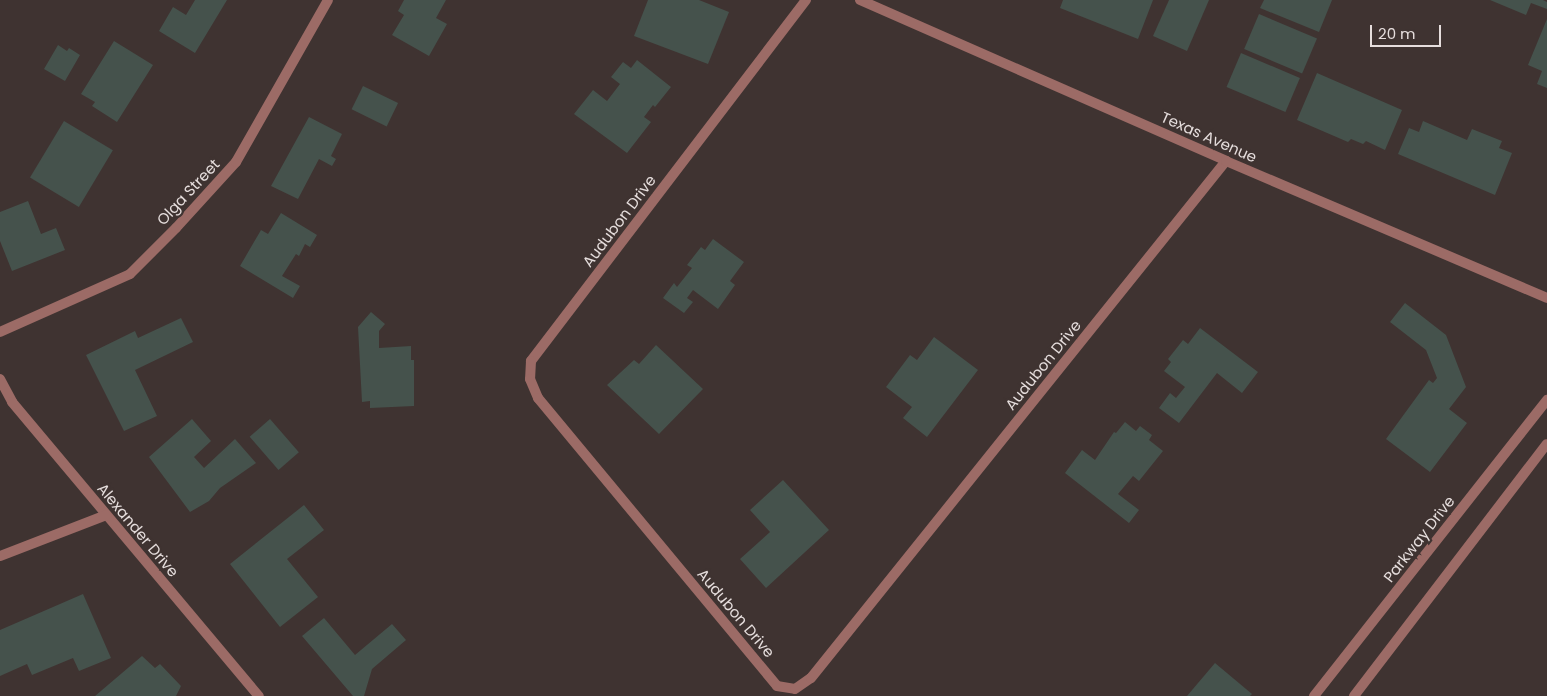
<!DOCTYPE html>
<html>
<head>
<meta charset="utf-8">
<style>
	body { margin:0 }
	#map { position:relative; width:1547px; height:696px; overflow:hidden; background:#3f3331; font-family:Poppins,sans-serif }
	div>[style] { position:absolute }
	.building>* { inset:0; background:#45524c; transform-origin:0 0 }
	.minor>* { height:10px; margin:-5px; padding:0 5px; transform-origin:5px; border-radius:5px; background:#9c6b66 }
	.tertiary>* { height:10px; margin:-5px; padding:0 5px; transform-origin:5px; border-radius:5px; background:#9c6b66 }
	span { translate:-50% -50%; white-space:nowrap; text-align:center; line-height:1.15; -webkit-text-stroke:4.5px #3f3331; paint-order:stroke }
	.street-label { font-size:15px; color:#e6dedd }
	.scale { position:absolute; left:1370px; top:25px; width:71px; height:22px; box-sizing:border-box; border:2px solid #e6dedd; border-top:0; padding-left:6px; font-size:15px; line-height:18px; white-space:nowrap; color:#e6dedd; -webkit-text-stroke:4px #3f3331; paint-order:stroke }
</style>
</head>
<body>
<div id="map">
	<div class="building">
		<div style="clip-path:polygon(195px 0,227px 0,195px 53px,159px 31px,173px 7px,186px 15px)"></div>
		<div style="clip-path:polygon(404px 0,446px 0,436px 18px,447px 24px,429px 56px,392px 35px,404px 15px,398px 11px)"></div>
		<div style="clip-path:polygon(648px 0,699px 0,729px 12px,708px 64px,634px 36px)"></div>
		<div style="clip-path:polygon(1063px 0,1153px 0,1138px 39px,1060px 8px)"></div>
		<div style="clip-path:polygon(1169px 0,1209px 0,1187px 51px,1153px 36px)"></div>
		<div style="clip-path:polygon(1264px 0,1332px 0,1319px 32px,1260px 8px)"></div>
		<div style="clip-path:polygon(1490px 0,1543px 0,1547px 2px,1547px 9px,1531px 3px,1526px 15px)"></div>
		<div style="left:1259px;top:14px;width:63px;height:38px;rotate:23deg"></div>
		<div style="clip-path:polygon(1547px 19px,1547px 88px,1537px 84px,1542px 71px,1528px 65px)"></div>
		<div style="clip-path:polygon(114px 41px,153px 65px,117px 122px,92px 106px,95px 102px,81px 94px)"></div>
		<div style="clip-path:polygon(58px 45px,67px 51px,69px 48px,80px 55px,65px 81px,44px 69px)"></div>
		<div style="left:1241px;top:53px;width:64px;height:37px;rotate:23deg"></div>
		<div style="clip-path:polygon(637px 60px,671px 87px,655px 107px,653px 105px,644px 117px,651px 122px,627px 153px,574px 114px,593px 90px,607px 101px,620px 84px,611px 77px,623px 62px,631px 68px)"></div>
		<div style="clip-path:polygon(1317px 73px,1402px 110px,1385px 150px,1366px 141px,1363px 144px,1351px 139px,1348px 142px,1297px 120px)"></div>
		<div style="left:363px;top:86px;width:39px;height:26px;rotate:26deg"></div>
		<div style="clip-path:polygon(309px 117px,342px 134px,331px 156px,336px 159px,332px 166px,319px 159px,298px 199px,271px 186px)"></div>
		<div style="left:64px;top:121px;width:57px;height:66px;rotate:31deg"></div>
		<div style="clip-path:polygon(1423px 121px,1467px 140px,1472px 129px,1502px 141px,1499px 148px,1512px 153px,1495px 195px,1398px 154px,1409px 128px,1419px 132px)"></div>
		<div style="clip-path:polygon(28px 201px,41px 234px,56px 228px,65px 250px,12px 271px,0 241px,0 212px)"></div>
		<div style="clip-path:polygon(281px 213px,317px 235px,310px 247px,305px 244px,299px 256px,296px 254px,282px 276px,300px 286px,293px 298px,240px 266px,261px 230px,268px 234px)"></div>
		<div style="clip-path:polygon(713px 239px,744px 262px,730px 281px,735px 285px,718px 309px,693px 290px,687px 298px,693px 302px,684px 313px,663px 298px,674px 283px,677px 287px,692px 268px,687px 265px,701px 247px,705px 250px)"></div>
		<div style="clip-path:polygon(1405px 303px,1446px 335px,1466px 387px,1449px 409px,1467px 423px,1430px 472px,1386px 439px,1429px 380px,1433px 383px,1437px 378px,1426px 350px,1390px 322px)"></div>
		<div style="clip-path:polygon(371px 312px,385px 324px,379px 331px,379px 348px,411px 346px,411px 360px,414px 360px,414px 406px,370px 408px,370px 401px,362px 402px,358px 327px)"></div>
		<div style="clip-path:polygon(181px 318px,193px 342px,135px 370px,157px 416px,124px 431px,86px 355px,135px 331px,138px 338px)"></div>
		<div style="clip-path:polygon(1200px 328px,1258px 372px,1242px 393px,1217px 373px,1179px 423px,1159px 408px,1170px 393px,1176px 398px,1185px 387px,1164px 371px,1171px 362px,1168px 359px,1183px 340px,1188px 344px)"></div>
		<div style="clip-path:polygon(934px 337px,978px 370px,927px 437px,903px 418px,912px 407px,886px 387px,910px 355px,917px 360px)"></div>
		<div style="clip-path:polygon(656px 345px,703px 389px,659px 434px,607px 385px,634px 360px,639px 364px)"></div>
		<div style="clip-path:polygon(192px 419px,211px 441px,194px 457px,204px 468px,235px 439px,256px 463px,220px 488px,209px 501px,190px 512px,149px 457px)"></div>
		<div style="left:270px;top:419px;width:44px;height:27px;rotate:49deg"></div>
		<div style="clip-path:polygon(1125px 422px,1136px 431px,1140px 426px,1152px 435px,1149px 440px,1163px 451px,1139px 481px,1133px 476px,1118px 494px,1139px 510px,1129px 523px,1065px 473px,1082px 450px,1095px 460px,1114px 432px,1116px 433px)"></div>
		<div style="clip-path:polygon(783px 480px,829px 530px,766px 588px,740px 559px,770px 532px,750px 510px)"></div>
		<div style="clip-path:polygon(304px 505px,324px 530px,287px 559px,318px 597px,280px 627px,230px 564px)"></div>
		<div style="clip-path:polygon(83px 594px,111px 658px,79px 671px,73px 658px,32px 675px,27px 664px,0 676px,0 630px)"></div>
		<div style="clip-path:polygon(324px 618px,355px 655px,392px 624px,406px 640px,372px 669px,364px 696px,353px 696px,302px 636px)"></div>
		<div style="clip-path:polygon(142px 656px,155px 668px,160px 664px,181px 686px,176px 696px,95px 696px)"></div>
		<div style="clip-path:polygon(1215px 663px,1252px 694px,1250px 696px,1187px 696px)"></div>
	</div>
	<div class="minor">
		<div style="left:806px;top:0;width:454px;rotate:127.3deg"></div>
		<div style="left:531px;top:361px;width:18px;rotate:93deg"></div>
		<div style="left:530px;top:379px;width:21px;rotate:67deg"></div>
		<div style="left:538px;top:398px;width:374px;rotate:50.3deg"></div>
		<div style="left:777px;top:686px;width:18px;rotate:9deg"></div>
		<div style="left:795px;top:689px;width:19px;rotate:-35deg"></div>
		<div style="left:811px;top:678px;width:663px;rotate:-51.25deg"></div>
		<div style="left:0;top:332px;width:142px;rotate:-24deg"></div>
		<div style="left:130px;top:274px;width:65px;rotate:-45deg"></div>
		<div style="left:176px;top:228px;width:89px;rotate:-47.7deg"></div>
		<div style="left:236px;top:162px;width:186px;rotate:-60.4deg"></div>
		<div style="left:0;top:379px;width:26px;rotate:62deg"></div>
		<div style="left:12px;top:402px;width:384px;rotate:50deg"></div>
		<div style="left:0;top:556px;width:114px;rotate:-21.1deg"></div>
		<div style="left:1314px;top:696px;width:377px;rotate:-51.8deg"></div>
		<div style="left:1354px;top:696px;width:317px;rotate:-52.6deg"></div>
	</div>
	<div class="tertiary">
		<div style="left:860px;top:0;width:400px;rotate:23.7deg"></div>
		<div style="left:1226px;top:161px;width:349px;rotate:23.1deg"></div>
	</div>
	<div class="street-label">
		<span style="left:1209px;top:137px;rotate:24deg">Texas Avenue</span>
		<span style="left:188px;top:192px;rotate:-47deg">Olga Street</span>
		<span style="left:619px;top:221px;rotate:-53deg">Audubon Drive</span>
		<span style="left:1043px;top:365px;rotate:-51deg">Audubon Drive</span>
		<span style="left:138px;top:530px;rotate:50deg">Alexander Drive</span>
		<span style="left:1419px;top:539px;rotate:-52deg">Parkway Drive</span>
		<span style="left:736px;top:613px;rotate:50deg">Audubon Drive</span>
	</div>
	<div class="scale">20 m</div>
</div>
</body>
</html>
